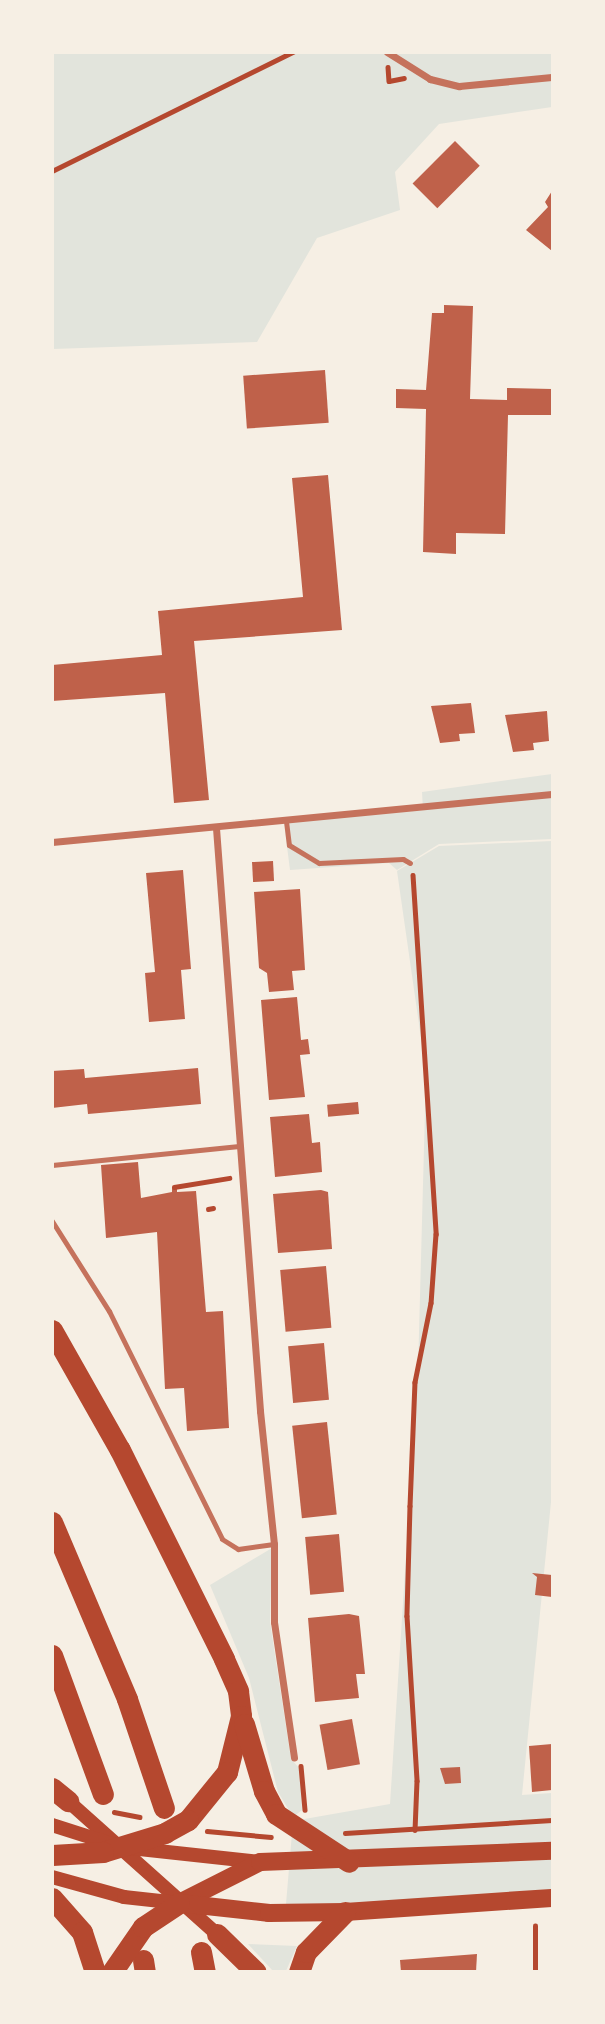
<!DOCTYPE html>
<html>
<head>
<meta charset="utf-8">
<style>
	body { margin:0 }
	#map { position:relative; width:605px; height:2024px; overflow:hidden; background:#f6efe4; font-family:"Alegreya Sans",sans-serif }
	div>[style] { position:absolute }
	.green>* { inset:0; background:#e2e4dc }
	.building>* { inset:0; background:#bf614a; transform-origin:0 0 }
	.path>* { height:4.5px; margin:-2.25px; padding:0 2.25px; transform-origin:2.25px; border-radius:2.25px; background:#b5482f }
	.service>* { height:5px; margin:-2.5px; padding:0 2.5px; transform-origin:2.5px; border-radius:2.5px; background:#c5725c }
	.minor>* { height:7px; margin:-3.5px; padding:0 3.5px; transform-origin:3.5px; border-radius:3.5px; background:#c5725c }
	.secondary>* { height:14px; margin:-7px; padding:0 7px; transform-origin:7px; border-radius:7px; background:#b5482f }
	.primary>* { height:18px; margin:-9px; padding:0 9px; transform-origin:9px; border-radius:9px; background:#b5482f }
	.motorway>* { height:21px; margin:-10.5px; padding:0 10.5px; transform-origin:10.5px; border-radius:10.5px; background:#b5482f }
	span { translate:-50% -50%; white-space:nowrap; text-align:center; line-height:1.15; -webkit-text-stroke:5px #f6efe4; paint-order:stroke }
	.frame { position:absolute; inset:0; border:54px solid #f6efe4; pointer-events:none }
</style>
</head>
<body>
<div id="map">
	<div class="green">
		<div style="clip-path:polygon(52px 53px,552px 53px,552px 107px,439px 124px,395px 172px,400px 210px,317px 238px,257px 342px,53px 349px)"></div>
		<div style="clip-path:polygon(552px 774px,552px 839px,439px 844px,397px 870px,389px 863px,290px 870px,284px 823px,423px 810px,422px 792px)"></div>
		<div style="clip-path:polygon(552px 841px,552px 1492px,522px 1795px,552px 1793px,552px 1896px,346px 1911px,286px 1904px,293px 1821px,390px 1804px,418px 1370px,426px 1073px,397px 871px,439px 846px)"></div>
		<div style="clip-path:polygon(272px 1548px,270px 1622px,291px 1759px,300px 1769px,302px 1810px,293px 1817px,278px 1792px,249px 1678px,210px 1585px)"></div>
		<div style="clip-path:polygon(248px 1944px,297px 1946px,286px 1971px,273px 1971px)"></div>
	</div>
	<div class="building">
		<div style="left:455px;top:141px;width:35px;height:60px;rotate:45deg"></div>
		<div style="clip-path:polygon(552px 191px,552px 251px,526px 230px,548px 207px,545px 202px)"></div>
		<div style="clip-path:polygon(444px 305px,473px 306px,470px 399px,507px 400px,507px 388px,552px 389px,552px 415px,508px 415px,505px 534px,456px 533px,456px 554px,423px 552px,426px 409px,396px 408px,396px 389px,426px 390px,432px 313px,444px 313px)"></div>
		<div style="left:325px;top:370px;width:53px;height:82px;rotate:86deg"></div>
		<div style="clip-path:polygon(328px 475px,342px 630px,194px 641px,209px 800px,174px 803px,165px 693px,52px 701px,52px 665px,162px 655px,158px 611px,303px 597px,292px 478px)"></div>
		<div style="clip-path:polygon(471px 703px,475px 733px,459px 734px,460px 741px,440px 743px,431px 706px)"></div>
		<div style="clip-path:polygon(547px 711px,549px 741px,533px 743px,534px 750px,513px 752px,505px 715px)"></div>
		<div style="left:273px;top:861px;width:20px;height:21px;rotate:87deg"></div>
		<div style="clip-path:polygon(183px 870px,191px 969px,181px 970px,185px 1019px,149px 1022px,145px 973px,155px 972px,146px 873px)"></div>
		<div style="clip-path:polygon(300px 889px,305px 970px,292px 971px,294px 990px,269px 992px,267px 973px,259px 968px,254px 892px)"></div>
		<div style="clip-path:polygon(297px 997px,301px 1040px,308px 1039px,310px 1054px,300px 1055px,305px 1097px,269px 1100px,261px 1000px)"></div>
		<div style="clip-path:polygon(198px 1068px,201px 1104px,88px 1114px,87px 1104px,52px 1108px,52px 1071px,84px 1069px,85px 1078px)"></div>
		<div style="left:358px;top:1102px;width:12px;height:31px;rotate:85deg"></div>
		<div style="clip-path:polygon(309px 1114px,312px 1143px,320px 1142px,322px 1172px,275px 1177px,270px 1117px)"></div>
		<div style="clip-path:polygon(138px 1162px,141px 1198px,172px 1192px,172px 1187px,177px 1187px,177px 1192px,196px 1191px,206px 1312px,223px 1311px,229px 1428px,187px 1431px,184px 1388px,165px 1389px,157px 1232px,106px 1238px,101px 1165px)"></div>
		<div style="clip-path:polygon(321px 1190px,328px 1192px,332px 1249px,278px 1253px,273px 1194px)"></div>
		<div style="left:326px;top:1266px;width:62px;height:46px;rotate:85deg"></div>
		<div style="left:324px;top:1343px;width:57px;height:36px;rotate:85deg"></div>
		<div style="left:327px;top:1422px;width:93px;height:35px;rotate:84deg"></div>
		<div style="left:339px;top:1534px;width:58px;height:34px;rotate:85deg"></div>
		<div style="clip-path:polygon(532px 1573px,552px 1575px,552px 1597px,535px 1595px,537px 1577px)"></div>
		<div style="clip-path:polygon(349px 1614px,359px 1616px,365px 1674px,356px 1674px,359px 1698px,315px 1702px,308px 1618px)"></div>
		<div style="left:352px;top:1719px;width:46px;height:33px;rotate:80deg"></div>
		<div style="clip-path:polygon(552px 1744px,552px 1790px,532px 1792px,529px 1746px)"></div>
		<div style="clip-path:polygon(460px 1767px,461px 1783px,445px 1784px,440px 1768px)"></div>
		<div style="clip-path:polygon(477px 1954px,476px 1972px,401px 1972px,400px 1960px)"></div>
	</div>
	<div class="path">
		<div style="left:388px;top:67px;width:14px;rotate:86deg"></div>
		<div style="left:389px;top:81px;width:15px;rotate:-11deg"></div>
		<div style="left:52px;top:171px;width:269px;rotate:-26.3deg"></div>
		<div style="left:413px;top:875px;width:360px;rotate:86.3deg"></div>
		<div style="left:436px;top:1234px;width:69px;rotate:94.1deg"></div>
		<div style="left:431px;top:1303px;width:81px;rotate:101.4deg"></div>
		<div style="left:415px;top:1382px;width:124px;rotate:92.3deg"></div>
		<div style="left:410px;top:1506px;width:110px;rotate:91.6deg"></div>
		<div style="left:407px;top:1616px;width:165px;rotate:86.5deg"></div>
		<div style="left:417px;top:1781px;width:49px;rotate:92.3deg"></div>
		<div style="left:174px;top:1187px;width:56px;rotate:-9.3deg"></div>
		<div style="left:208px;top:1209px;width:5px;rotate:-11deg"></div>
		<div style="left:301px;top:1766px;width:44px;rotate:84.8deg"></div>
		<div style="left:114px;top:1812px;width:26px;rotate:11deg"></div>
		<div style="left:207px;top:1831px;width:64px;rotate:5.4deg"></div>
		<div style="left:345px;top:1833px;width:207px;rotate:-3.6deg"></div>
		<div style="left:535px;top:1972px;width:46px;rotate:-90deg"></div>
	</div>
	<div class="service">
		<div style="left:286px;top:821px;width:24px;rotate:83deg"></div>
		<div style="left:289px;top:845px;width:35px;rotate:31deg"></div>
		<div style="left:319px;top:863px;width:84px;rotate:-2.7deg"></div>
		<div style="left:403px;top:859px;width:8px;rotate:30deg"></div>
		<div style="left:52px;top:1165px;width:188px;rotate:-5.8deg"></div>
		<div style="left:52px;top:1221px;width:107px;rotate:57.7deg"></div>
		<div style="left:109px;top:1311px;width:254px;rotate:63.6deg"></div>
		<div style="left:222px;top:1539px;width:19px;rotate:32deg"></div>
		<div style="left:238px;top:1549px;width:36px;rotate:-8deg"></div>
	</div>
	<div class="minor">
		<div style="left:387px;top:52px;width:51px;rotate:32.1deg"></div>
		<div style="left:430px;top:79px;width:30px;rotate:14deg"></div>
		<div style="left:459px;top:86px;width:93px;rotate:-5.5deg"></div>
		<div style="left:216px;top:828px;width:585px;rotate:85.68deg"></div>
		<div style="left:260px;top:1411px;width:134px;rotate:84deg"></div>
		<div style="left:274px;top:1544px;width:78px;rotate:90deg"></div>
		<div style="left:274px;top:1622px;width:137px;rotate:81.6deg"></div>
		<div style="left:52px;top:842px;width:502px;rotate:-5.48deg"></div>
	</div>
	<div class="secondary">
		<div style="left:68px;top:1801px;width:200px;rotate:41.8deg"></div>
		<div style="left:52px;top:1825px;width:72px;rotate:17.7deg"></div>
		<div style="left:121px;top:1847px;width:139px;rotate:6.2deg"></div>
		<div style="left:52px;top:1877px;width:75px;rotate:15.5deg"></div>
		<div style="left:124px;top:1897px;width:55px;rotate:6.2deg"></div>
	</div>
	<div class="primary">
		<div style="left:179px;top:1903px;width:91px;rotate:-26.8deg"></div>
		<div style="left:260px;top:1862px;width:292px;rotate:-2.2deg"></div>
		<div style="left:179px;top:1903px;width:91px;rotate:6.3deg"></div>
		<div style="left:269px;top:1913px;width:76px;rotate:-0.8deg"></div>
		<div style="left:345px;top:1912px;width:207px;rotate:-3.9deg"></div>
	</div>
	<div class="motorway">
		<div style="left:52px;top:1330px;width:138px;rotate:60.5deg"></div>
		<div style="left:120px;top:1450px;width:233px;rotate:63.5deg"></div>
		<div style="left:224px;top:1659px;width:35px;rotate:66deg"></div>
		<div style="left:238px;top:1691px;width:25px;rotate:83deg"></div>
		<div style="left:241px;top:1716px;width:58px;rotate:104deg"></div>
		<div style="left:227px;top:1772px;width:62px;rotate:129.1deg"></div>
		<div style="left:188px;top:1820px;width:26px;rotate:151deg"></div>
		<div style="left:165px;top:1833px;width:65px;rotate:163deg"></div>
		<div style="left:103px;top:1852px;width:51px;rotate:176.6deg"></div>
		<div style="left:52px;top:1522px;width:192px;rotate:67deg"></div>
		<div style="left:127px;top:1699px;width:115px;rotate:71.3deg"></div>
		<div style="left:52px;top:1655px;width:148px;rotate:69.9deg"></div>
		<div style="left:244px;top:1724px;width:70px;rotate:73.4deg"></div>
		<div style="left:264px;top:1791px;width:26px;rotate:62deg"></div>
		<div style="left:276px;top:1814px;width:87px;rotate:33.3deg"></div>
		<div style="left:52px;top:1788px;width:21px;rotate:39deg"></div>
		<div style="left:52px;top:1898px;width:45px;rotate:48.6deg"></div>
		<div style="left:82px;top:1932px;width:42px;rotate:72deg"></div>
		<div style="left:217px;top:1934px;width:54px;rotate:44.3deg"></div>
		<div style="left:201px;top:1952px;width:20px;rotate:79deg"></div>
		<div style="left:143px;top:1960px;width:12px;rotate:81deg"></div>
		<div style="left:112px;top:1972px;width:55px;rotate:-55.4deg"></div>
		<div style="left:143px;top:1927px;width:43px;rotate:-33.7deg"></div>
		<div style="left:299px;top:1972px;width:21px;rotate:-71deg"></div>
		<div style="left:306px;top:1952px;width:56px;rotate:-45.7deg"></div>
	</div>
	<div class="frame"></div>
</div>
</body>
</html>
